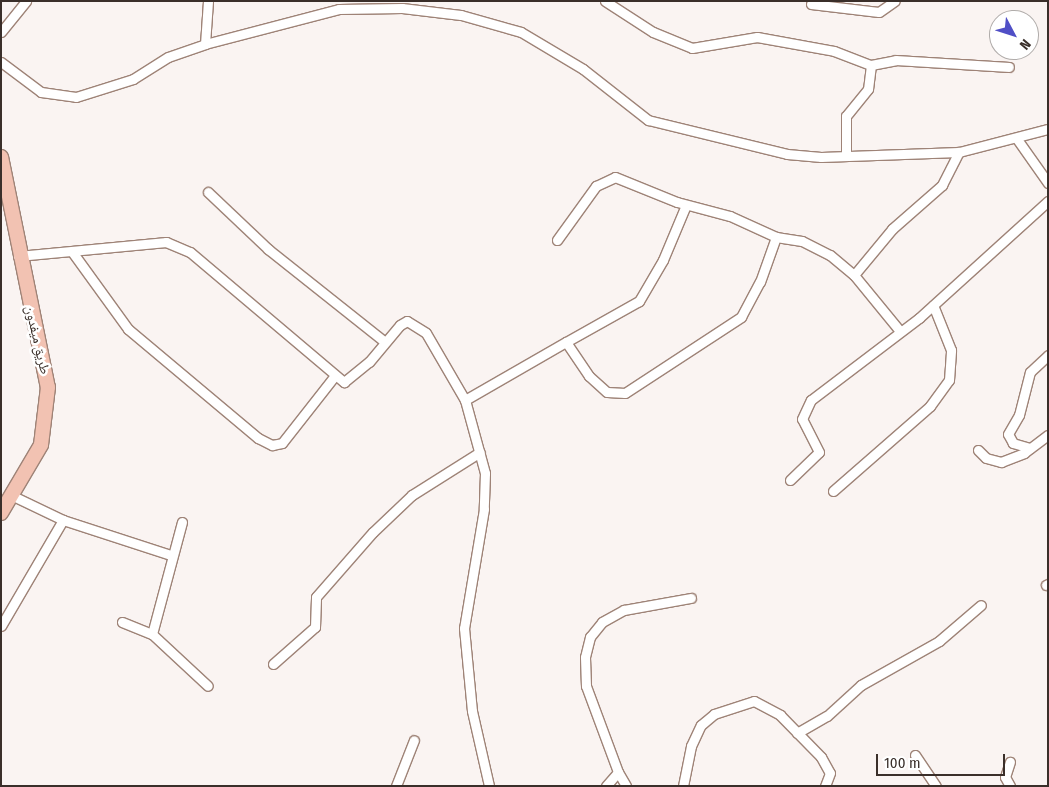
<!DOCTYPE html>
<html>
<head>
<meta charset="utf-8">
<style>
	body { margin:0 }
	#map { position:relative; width:1049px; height:787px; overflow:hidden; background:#faf4f2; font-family:"Fira Sans Condensed","Noto Naskh Arabic",sans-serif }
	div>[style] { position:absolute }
	.roads { filter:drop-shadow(1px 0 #9e8377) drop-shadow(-1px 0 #9e8377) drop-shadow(0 1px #9e8377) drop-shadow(0 -1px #9e8377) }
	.street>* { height:9px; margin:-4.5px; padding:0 4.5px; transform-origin:4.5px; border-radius:4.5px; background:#fff }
	.primary>* { height:14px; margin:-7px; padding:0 7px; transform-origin:7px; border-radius:7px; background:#f2c2b2 }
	span { translate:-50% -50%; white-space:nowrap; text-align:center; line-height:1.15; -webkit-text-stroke:5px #fff; paint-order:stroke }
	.street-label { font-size:14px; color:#3a2f2a }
	.frame { position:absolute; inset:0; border:2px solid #3a2f2a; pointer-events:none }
	.north { position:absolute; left:989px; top:10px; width:50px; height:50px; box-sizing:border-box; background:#fff; border:1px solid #b0acaa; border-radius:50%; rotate:130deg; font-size:14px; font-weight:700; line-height:20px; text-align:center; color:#3a2f2a }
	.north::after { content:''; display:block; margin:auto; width:18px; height:22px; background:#504fc6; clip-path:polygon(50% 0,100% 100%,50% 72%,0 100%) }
	.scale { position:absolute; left:876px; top:754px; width:129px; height:22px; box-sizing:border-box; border:2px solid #3a2f2a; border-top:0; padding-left:6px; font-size:15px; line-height:18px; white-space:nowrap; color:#3a2f2a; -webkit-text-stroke:4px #fff; paint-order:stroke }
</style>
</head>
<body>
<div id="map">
	<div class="roads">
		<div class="street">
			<div style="left:605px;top:1px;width:57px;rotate:32.9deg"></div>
			<div style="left:653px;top:32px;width:42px;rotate:22.3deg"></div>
			<div style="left:692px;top:48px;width:66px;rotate:-9.6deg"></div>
			<div style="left:757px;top:37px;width:78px;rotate:10.3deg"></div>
			<div style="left:834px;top:51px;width:40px;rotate:21deg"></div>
			<div style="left:871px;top:65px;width:24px;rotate:97deg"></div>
			<div style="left:868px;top:89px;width:35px;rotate:129deg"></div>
			<div style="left:846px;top:116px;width:40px;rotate:90deg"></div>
			<div style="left:811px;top:4px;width:68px;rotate:6.7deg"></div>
			<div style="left:879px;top:12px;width:19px;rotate:-35deg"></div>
			<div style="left:1px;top:32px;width:40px;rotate:-51deg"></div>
			<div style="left:205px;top:44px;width:43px;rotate:-86deg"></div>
			<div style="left:1px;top:62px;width:50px;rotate:36.9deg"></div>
			<div style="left:41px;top:92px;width:35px;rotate:8deg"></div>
			<div style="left:76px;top:97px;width:60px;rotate:-17.5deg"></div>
			<div style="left:133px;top:79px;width:41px;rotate:-32.2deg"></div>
			<div style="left:168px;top:57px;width:39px;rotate:-19deg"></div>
			<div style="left:205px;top:44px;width:138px;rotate:-14.6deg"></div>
			<div style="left:339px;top:9px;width:63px;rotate:-0.9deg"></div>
			<div style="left:402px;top:8px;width:59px;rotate:6.8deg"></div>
			<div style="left:461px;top:15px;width:62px;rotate:15.8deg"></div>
			<div style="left:521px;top:32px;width:72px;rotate:30.8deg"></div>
			<div style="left:583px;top:69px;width:83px;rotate:38.1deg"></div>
			<div style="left:648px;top:120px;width:143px;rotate:13.7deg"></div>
			<div style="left:787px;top:154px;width:34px;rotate:5deg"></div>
			<div style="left:821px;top:157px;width:138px;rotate:-2.1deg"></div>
			<div style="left:959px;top:152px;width:92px;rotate:-14.5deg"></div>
			<div style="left:871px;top:65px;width:25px;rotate:-11deg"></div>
			<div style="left:896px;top:60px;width:113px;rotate:3.5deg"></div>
			<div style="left:1017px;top:139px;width:54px;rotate:54.8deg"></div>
			<div style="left:208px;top:192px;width:83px;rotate:43.5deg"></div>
			<div style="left:268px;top:249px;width:149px;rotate:38.5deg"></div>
			<div style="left:686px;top:205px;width:60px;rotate:112.7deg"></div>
			<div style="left:663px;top:260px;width:48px;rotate:120.3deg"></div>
			<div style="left:639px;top:301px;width:84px;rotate:150.7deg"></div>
			<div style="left:566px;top:342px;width:41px;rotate:55.9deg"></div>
			<div style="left:589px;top:376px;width:24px;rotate:42deg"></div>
			<div style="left:607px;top:392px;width:18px;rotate:3deg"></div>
			<div style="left:625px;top:393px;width:139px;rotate:-33.2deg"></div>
			<div style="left:741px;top:317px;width:40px;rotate:-62deg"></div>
			<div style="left:760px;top:282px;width:48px;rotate:-70.4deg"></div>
			<div style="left:776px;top:237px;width:26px;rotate:9deg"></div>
			<div style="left:802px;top:241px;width:31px;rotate:27deg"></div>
			<div style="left:830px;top:255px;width:31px;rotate:40deg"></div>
			<div style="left:854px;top:275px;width:71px;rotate:50.7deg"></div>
			<div style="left:557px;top:240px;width:67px;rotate:-54.2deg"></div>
			<div style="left:596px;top:186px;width:21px;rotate:-25deg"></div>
			<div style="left:615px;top:177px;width:67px;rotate:22deg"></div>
			<div style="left:677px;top:202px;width:55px;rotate:14.8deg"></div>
			<div style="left:730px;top:216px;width:51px;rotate:24.5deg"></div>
			<div style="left:73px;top:253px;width:94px;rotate:54.1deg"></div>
			<div style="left:128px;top:329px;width:170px;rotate:40deg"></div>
			<div style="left:258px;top:438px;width:16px;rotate:27deg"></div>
			<div style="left:272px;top:445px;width:10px;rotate:-11deg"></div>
			<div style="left:282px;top:443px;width:83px;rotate:-51.9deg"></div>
			<div style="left:18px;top:256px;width:149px;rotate:-5.4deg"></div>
			<div style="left:166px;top:242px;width:26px;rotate:23deg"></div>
			<div style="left:190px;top:252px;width:202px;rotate:40.2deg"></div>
			<div style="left:344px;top:382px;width:32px;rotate:-39deg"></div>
			<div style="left:369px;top:362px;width:48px;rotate:-50deg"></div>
			<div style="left:400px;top:325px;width:8px;rotate:-30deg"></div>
			<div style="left:407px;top:321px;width:22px;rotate:32deg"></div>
			<div style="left:426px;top:333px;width:78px;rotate:59.8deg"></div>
			<div style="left:465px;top:400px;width:76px;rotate:74.7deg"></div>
			<div style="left:485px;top:473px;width:36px;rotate:92deg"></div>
			<div style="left:484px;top:509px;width:121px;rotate:99.5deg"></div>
			<div style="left:464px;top:628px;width:83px;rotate:84.5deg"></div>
			<div style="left:472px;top:711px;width:77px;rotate:77.2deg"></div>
			<div style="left:854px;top:275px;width:60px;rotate:-50.4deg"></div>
			<div style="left:892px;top:229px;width:67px;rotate:-41.3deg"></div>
			<div style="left:942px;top:185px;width:37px;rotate:-63deg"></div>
			<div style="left:465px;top:400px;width:116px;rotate:-29.9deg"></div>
			<div style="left:1030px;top:448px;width:18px;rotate:-164deg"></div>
			<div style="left:1013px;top:443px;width:10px;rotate:-119deg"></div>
			<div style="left:1008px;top:434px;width:22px;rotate:-60deg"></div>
			<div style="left:1019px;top:415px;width:44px;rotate:-75.7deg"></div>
			<div style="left:1030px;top:372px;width:25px;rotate:-43deg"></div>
			<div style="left:978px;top:450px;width:11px;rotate:45deg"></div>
			<div style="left:986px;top:458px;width:16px;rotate:15deg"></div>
			<div style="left:1001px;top:462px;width:25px;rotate:-21deg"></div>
			<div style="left:1024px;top:453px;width:30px;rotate:-37deg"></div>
			<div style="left:790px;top:480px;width:40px;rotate:-44deg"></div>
			<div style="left:819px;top:452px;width:37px;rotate:-117deg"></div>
			<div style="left:802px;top:419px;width:21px;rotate:-65deg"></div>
			<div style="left:811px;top:400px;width:136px;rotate:-37.2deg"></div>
			<div style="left:919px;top:318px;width:174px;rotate:-42.2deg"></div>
			<div style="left:833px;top:491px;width:129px;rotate:-41.2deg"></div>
			<div style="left:930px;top:406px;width:32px;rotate:-54deg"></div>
			<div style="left:949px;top:380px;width:30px;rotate:-86deg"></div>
			<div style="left:951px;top:350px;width:48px;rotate:-111.8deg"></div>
			<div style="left:13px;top:496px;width:55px;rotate:25.6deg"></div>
			<div style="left:63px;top:520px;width:114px;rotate:18deg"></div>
			<div style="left:182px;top:522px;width:116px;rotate:105deg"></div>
			<div style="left:152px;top:634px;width:76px;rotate:42.9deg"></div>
			<div style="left:1046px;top:585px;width:2px;rotate:-27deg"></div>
			<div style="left:122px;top:622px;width:32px;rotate:22deg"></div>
			<div style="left:1px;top:626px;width:123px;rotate:-59.7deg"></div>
			<div style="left:273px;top:664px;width:56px;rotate:-41.4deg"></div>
			<div style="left:315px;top:627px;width:30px;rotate:-88deg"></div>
			<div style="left:316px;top:597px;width:86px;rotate:-48.8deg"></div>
			<div style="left:373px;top:532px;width:54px;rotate:-43.5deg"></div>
			<div style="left:412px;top:495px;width:80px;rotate:-32.3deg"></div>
			<div style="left:797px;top:733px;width:34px;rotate:-30deg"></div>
			<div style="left:827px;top:716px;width:46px;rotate:-42.4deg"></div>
			<div style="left:861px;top:685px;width:90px;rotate:-29.4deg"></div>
			<div style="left:939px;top:641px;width:55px;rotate:-40.6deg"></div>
			<div style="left:915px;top:755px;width:37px;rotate:56deg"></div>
			<div style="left:618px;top:772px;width:92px;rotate:-110.4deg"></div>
			<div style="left:586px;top:686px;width:29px;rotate:-92deg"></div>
			<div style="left:585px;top:657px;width:21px;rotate:-76deg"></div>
			<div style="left:590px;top:637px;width:19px;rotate:-51deg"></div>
			<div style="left:602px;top:622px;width:25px;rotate:-29deg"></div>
			<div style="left:624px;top:610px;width:68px;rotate:-10.2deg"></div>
			<div style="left:396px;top:786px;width:49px;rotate:-68.6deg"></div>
			<div style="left:606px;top:786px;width:18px;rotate:-49deg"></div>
			<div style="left:618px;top:772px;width:16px;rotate:60deg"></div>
			<div style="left:683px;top:786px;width:41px;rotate:-78.7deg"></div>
			<div style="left:691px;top:746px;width:23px;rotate:-65deg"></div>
			<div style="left:701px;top:725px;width:17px;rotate:-40deg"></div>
			<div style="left:714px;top:714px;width:42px;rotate:-18deg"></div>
			<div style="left:754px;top:701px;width:30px;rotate:28deg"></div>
			<div style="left:780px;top:715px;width:59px;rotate:45.7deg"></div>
			<div style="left:821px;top:757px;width:18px;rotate:61deg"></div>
			<div style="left:830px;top:773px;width:14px;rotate:111deg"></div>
			<div style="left:1010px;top:786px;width:10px;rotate:-119deg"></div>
			<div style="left:1005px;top:777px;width:16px;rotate:-72deg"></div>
		</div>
		<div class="primary">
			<div style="left:1px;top:157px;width:235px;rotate:78.5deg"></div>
			<div style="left:48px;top:387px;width:58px;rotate:96.9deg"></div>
			<div style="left:41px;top:445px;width:79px;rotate:120.5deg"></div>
		</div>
	</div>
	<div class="street-label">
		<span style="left:37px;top:340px;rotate:77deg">طريق ميفدون</span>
	</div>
	<div class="frame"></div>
	<div class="north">N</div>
	<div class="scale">100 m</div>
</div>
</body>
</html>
